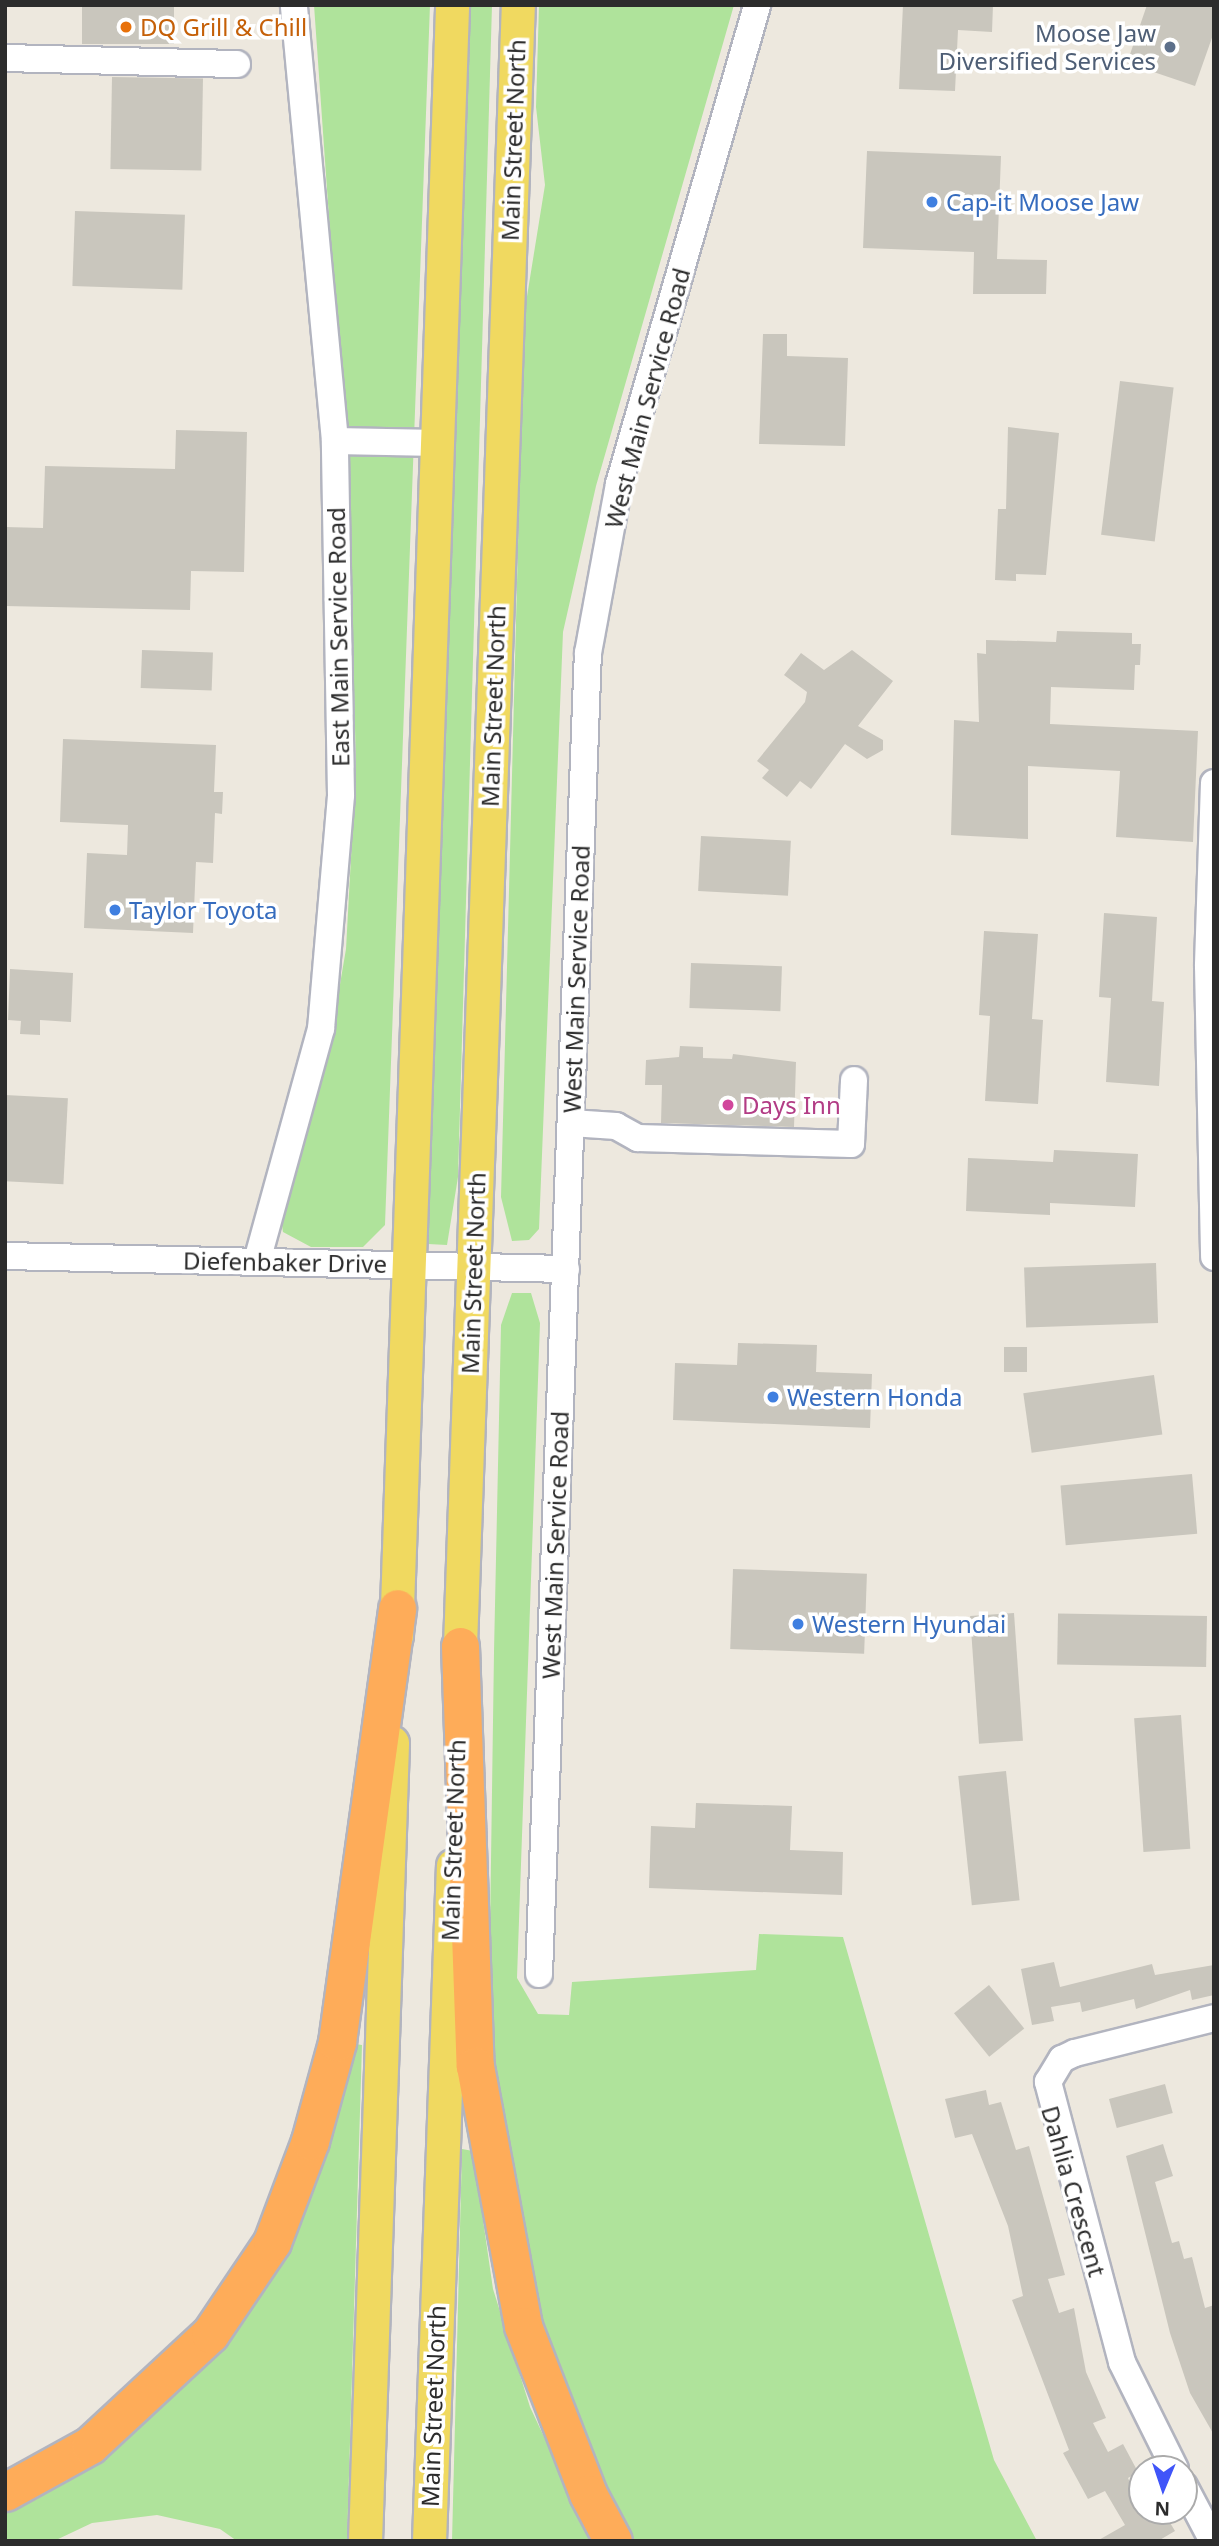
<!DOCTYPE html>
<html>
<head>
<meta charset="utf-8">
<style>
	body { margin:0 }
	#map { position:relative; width:1219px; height:2546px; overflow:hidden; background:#ede8de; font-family:"Noto Sans",sans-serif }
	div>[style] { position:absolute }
	.green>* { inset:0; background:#afe39b }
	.building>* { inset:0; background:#c9c6bd; transform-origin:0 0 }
	.roads { filter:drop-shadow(2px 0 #b2b4bf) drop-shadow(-2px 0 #b2b4bf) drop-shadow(0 2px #b2b4bf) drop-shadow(0 -2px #b2b4bf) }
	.minor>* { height:26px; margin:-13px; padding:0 13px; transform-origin:13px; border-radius:13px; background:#fff }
	.major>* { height:33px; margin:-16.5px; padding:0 16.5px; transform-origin:16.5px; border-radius:16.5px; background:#f0d960 }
	.highway>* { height:37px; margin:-18.5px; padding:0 18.5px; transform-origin:18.5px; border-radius:18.5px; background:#feac59 }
	.dots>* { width:19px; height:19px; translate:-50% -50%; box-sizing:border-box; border:4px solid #fff; border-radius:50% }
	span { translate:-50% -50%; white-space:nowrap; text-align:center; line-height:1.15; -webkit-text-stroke:7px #fff; paint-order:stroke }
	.food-label { font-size:24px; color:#c56008 }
	.left { translate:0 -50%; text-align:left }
	.service-label { font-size:24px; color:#4e5e75 }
	.right { translate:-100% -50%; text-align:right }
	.street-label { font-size:24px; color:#2c2c2c }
	.shop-label { font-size:24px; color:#366cbe }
	.hotel-label { font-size:24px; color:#b23c85 }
	.frame { position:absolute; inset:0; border:7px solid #2c2c2c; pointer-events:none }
	.north { position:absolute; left:1128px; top:2455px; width:70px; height:70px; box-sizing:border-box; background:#fff; border:2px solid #ababab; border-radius:50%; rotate:182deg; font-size:19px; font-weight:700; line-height:28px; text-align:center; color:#2c2c2c }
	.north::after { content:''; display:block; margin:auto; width:24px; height:32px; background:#4055f9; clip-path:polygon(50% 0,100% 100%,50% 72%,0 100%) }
</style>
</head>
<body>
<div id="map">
	<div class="green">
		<div style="clip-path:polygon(314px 5px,430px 5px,385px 1225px,363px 1247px,311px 1247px,283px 1232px,279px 1206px,329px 1049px,346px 949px,356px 766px,349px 500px)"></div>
		<div style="clip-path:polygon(469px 5px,492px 5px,458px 1177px,447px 1245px,428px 1244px)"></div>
		<div style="clip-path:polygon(539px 5px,734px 5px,596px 486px,563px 632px,539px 1229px,529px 1240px,512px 1241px,501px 1197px,524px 315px,545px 185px,536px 107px)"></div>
		<div style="clip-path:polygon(512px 1293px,531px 1293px,540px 1323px,517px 1978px,538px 2014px,569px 2015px,572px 1982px,756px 1970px,759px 1934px,843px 1937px,994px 2460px,1037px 2541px,631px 2541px,602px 2489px,540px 2332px,497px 2118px,489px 1999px,494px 1652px,501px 1325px)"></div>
		<div style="clip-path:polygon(348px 2043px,362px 2045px,347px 2541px,237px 2541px,220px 2529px,157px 2515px,92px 2523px,54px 2541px,5px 2541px,5px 2504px,88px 2458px,170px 2397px,238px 2320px,278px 2263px,321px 2164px)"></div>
		<div style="clip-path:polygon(462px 2149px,473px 2151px,493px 2289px,530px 2407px,593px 2541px,452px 2541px)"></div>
	</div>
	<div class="building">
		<div style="left:82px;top:5px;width:92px;height:39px"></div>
		<div style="clip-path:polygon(903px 5px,993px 5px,992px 32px,958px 30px,955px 91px,899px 89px)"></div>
		<div style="clip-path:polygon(1147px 5px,1214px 5px,1214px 32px,1195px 86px,1127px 63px)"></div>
		<div style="left:112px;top:77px;width:91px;height:92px;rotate:1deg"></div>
		<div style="clip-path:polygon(867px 151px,1001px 156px,997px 259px,1047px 260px,1046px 294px,973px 294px,974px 252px,863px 248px)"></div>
		<div style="left:75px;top:211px;width:110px;height:75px;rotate:2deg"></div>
		<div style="clip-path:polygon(763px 334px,787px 334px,787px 356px,848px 358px,845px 446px,759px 444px)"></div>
		<div style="left:1120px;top:381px;width:54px;height:155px;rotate:7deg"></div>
		<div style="clip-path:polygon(1008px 427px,1059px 433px,1046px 575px,1016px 574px,1016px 581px,995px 580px,998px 509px,1006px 509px)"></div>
		<div style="clip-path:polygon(176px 430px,247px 432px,244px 572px,191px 571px,190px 610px,5px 606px,5px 527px,43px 528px,45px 466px,175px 469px)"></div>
		<div style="clip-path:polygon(1057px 631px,1132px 633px,1132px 644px,1141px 644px,1140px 665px,1135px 665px,1134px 690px,1051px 687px,1050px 724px,1198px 731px,1193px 842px,1116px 837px,1120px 771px,1028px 766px,1028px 839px,951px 835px,954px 720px,979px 722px,977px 653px,986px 654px,986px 640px,1056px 642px)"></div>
		<div style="left:142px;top:650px;width:71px;height:38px;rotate:2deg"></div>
		<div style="clip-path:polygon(852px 650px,893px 681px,858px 726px,883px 740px,883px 750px,867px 759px,845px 744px,811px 789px,800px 781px,787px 797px,762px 778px,769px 770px,757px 761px,805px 702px,807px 692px,784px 675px,801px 653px,824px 670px)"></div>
		<div style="clip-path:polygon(63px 739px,216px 745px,214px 792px,223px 792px,222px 814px,215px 813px,213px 863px,196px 862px,193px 933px,84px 928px,87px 853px,127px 855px,128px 825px,60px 822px)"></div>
		<div style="left:701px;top:836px;width:90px;height:55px;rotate:3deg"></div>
		<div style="clip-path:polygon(1104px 913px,1157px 917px,1152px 1001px,1164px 1002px,1159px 1086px,1106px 1082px,1111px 998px,1099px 997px)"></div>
		<div style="clip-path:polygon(984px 931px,1038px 934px,1032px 1019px,1043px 1020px,1038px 1104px,985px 1101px,990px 1016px,979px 1015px)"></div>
		<div style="left:691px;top:963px;width:91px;height:45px;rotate:2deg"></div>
		<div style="clip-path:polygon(10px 969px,73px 973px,71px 1022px,40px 1020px,40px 1035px,20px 1034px,21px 1021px,8px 1020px)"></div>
		<div style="clip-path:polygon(680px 1046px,703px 1047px,703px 1058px,732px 1059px,733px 1054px,796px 1062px,794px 1127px,661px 1123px,662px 1085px,645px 1085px,646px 1060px,679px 1057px)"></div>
		<div style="left:5px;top:1095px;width:63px;height:86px;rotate:3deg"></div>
		<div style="clip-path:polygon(1054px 1150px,1138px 1154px,1135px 1207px,1050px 1203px,1050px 1215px,966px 1211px,968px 1158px,1053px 1162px)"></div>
		<div style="left:1156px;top:1263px;width:60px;height:132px;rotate:88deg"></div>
		<div style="clip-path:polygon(738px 1343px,817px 1345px,816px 1372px,872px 1374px,870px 1428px,673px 1420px,675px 1363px,737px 1365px)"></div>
		<div style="left:1004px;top:1347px;width:23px;height:25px"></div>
		<div style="left:1154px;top:1375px;width:60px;height:132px;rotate:82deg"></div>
		<div style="left:1192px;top:1474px;width:60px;height:132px;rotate:85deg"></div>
		<div style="left:733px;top:1569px;width:134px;height:80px;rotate:2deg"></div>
		<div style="left:1014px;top:1613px;width:128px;height:44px;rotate:86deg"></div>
		<div style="left:1207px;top:1616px;width:51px;height:149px;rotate:91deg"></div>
		<div style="left:1181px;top:1715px;width:134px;height:47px;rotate:86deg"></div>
		<div style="left:1006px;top:1771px;width:130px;height:48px;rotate:84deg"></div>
		<div style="clip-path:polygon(696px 1803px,792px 1806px,790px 1850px,843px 1852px,842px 1895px,649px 1888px,651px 1826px,695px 1828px)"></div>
		<div style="clip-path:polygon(1054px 1962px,1060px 1987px,1152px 1964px,1155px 1975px,1214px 1965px,1214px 1995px,1192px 2000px,1190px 1990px,1136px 2009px,1134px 1999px,1082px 2012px,1080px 2002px,1051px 2007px,1054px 2021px,1032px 2025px,1021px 1969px)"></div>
		<div style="left:989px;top:1985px;width:56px;height:45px;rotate:51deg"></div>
		<div style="left:1165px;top:2084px;width:30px;height:58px;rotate:75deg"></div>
		<div style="clip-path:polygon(986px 2090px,989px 2105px,1001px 2102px,1016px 2150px,1029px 2146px,1065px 2275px,1048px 2279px,1059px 2313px,1074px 2308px,1086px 2372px,1106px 2418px,1093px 2423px,1108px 2452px,1123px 2444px,1138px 2472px,1128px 2478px,1142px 2511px,1163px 2511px,1175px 2531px,1158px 2541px,1097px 2541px,1125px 2525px,1105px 2491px,1088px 2499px,1063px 2453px,1069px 2450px,1012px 2300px,1023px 2296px,1008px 2226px,972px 2134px,955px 2138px,945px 2099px)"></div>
		<div style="clip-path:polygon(1163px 2144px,1173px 2176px,1155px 2182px,1172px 2243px,1179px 2241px,1184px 2259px,1192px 2257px,1205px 2308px,1214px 2305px,1214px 2435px,1190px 2393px,1170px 2333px,1126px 2156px)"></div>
	</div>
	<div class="roads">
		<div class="minor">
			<div style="left:5px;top:58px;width:232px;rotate:1.5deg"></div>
			<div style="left:335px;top:441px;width:103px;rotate:1.1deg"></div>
			<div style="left:1214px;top:783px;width:183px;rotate:91.9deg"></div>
			<div style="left:1208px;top:966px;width:291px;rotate:88.8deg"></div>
			<div style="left:571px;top:1123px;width:45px;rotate:3.8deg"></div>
			<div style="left:616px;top:1126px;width:25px;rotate:29deg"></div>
			<div style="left:638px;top:1138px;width:213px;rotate:1.6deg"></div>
			<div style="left:851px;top:1144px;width:64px;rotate:-87.3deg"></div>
			<div style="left:5px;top:1256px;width:561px;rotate:1.33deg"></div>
			<div style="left:257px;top:1261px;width:241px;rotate:-74.6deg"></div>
			<div style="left:321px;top:1029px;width:235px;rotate:-85.1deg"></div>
			<div style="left:341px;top:795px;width:354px;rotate:-91deg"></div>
			<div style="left:335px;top:441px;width:438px;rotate:-95.4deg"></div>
			<div style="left:539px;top:1974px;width:1322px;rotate:-87.88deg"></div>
			<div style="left:588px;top:653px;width:172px;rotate:-79.6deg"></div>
			<div style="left:619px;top:484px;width:498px;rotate:-73.9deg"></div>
			<div style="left:1175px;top:2469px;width:119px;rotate:-116.4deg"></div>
			<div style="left:1122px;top:2362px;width:290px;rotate:-104.8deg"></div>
			<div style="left:1048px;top:2082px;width:27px;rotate:-59deg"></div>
			<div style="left:1062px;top:2059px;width:14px;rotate:-25deg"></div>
			<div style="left:1075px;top:2053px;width:143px;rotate:-14.1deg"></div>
			<div style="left:1184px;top:2486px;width:62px;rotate:62.2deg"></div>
		</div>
		<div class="major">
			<div style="left:396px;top:1636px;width:1632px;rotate:-88.03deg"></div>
			<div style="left:459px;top:1674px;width:1670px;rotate:-87.98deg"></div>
			<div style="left:365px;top:2541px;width:799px;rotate:-88.06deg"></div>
			<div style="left:429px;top:2541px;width:676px;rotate:-87.97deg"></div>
		</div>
		<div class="highway">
			<div style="left:460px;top:1646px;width:420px;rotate:88deg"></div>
			<div style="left:475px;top:2066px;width:264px;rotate:79.5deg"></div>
			<div style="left:523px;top:2326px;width:180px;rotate:68.8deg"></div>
			<div style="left:588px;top:2494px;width:53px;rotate:62deg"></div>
			<div style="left:5px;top:2492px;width:97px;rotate:-28.9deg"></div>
			<div style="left:90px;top:2445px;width:163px;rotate:-42.8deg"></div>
			<div style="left:210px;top:2334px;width:111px;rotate:-56deg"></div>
			<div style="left:272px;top:2242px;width:108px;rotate:-69.4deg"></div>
			<div style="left:310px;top:2141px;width:103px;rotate:-74.7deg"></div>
			<div style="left:337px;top:2042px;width:438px;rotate:-82.1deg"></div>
		</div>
	</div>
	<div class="dots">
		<div style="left:126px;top:27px;background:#e8710a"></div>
		<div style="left:1170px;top:47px;background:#5c6f8a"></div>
		<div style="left:932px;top:202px;background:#3f7fe0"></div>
		<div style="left:115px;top:910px;background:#3f7fe0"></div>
		<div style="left:728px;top:1105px;background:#d1479c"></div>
		<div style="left:773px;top:1397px;background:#3f7fe0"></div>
		<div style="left:798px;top:1624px;background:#3f7fe0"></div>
	</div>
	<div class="food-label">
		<span class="left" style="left:140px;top:27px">DQ Grill &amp; Chill</span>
	</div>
	<div class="service-label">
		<span class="right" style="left:1156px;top:47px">Moose Jaw<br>Diversified Services</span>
	</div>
	<div class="street-label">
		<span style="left:513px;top:140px;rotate:-88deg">Main Street North</span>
		<span style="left:647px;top:398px;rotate:-75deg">West Main Service Road</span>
		<span style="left:338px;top:637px;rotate:-91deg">East Main Service Road</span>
		<span style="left:493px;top:706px;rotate:-88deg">Main Street North</span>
		<span style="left:576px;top:979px;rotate:-88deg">West Main Service Road</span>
		<span style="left:285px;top:1262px;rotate:1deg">Diefenbaker Drive</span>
		<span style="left:473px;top:1273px;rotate:-88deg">Main Street North</span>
		<span style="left:555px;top:1545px;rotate:-88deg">West Main Service Road</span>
		<span style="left:453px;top:1840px;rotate:-88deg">Main Street North</span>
		<span style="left:1074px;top:2191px;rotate:74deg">Dahlia Crescent</span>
		<span style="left:433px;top:2406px;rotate:-88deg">Main Street North</span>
	</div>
	<div class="shop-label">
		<span class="left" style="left:946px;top:202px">Cap-it Moose Jaw</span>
		<span class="left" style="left:129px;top:910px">Taylor Toyota</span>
		<span class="left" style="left:787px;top:1397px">Western Honda</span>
		<span class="left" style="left:812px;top:1624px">Western Hyundai</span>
	</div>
	<div class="hotel-label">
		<span class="left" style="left:742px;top:1105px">Days Inn</span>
	</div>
	<div class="frame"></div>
	<div class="north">N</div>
</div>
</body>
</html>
